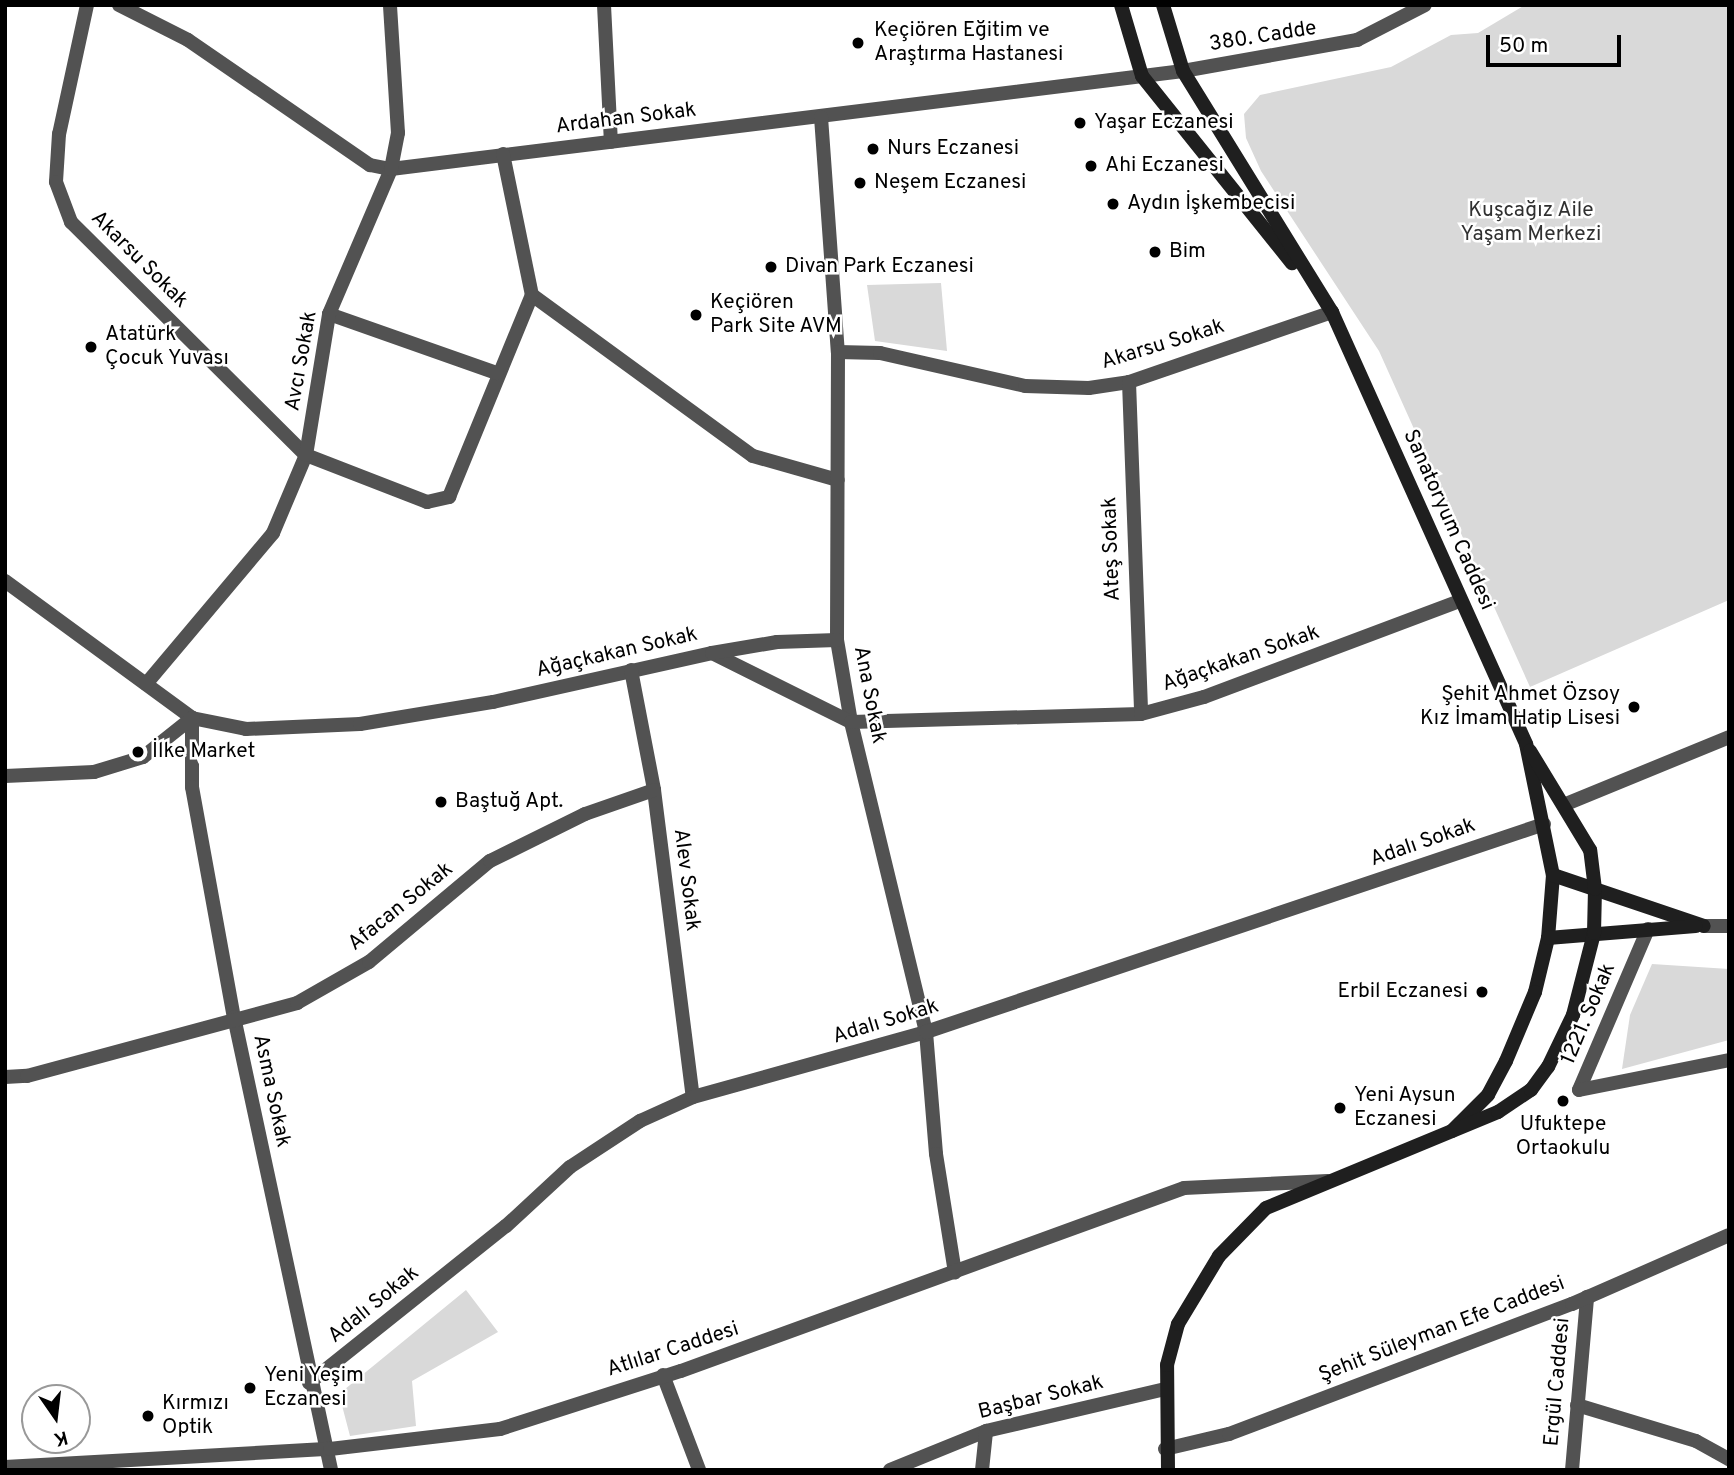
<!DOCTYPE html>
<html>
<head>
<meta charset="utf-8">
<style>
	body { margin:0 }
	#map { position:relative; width:1734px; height:1475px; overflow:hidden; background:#fff; font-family:Overpass,sans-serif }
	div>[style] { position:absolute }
	.green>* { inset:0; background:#d9d9d9 }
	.minor>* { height:14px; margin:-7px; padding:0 7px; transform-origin:7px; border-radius:7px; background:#525252 }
	.tertiary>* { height:14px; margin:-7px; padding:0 7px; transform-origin:7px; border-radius:7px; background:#525252 }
	.secondary>* { height:14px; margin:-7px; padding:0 7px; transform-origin:7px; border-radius:7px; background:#1f1f1f }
	.dots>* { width:19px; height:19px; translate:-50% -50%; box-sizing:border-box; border:4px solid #fff; border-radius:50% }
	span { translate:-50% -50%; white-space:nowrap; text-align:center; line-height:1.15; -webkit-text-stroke:5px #fff; paint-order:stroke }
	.poi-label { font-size:21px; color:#000 }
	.left { translate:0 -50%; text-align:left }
	.right { translate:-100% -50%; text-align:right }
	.street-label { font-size:21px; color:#000 }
	.park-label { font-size:21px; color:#303030 }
	.frame { position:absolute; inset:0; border:7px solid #000; pointer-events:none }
	.north { position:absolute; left:21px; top:1384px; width:70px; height:70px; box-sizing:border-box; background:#fff; border:2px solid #999; border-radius:50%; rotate:166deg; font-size:19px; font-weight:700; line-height:28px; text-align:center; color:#000 }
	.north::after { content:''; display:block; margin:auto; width:24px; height:32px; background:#000; clip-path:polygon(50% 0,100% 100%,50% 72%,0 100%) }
	.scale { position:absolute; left:1486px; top:35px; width:135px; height:32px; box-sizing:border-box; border:4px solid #000; border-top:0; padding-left:9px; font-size:21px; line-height:24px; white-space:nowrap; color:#000; -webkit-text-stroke:5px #fff; paint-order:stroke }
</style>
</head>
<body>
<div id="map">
	<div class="green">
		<div style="clip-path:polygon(1525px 5px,1729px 5px,1729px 600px,1530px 687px,1379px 351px,1261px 171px,1246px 138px,1244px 114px,1260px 95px,1391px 67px,1451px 35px,1478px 33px)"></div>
		<div style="clip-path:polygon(941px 283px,947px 351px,875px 341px,867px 285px)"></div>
		<div style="clip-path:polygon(1652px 964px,1729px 969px,1729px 1040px,1622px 1069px,1630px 1015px)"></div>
		<div style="clip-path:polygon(466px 1290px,498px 1332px,412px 1381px,416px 1426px,350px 1436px,339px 1394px)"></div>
	</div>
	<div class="minor">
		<div style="left:87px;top:5px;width:132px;rotate:102.2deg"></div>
		<div style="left:59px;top:134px;width:48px;rotate:93.6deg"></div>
		<div style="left:56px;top:182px;width:43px;rotate:69.4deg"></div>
		<div style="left:71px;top:222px;width:331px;rotate:44.8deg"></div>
		<div style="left:306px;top:455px;width:130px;rotate:21.2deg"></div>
		<div style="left:427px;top:502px;width:23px;rotate:-13deg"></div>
		<div style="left:449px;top:497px;width:218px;rotate:-67.7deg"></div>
		<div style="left:532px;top:295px;width:273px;rotate:36.1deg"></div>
		<div style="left:753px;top:456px;width:88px;rotate:15.8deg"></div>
		<div style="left:119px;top:5px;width:77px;rotate:26.9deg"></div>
		<div style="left:188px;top:40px;width:221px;rotate:34.5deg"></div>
		<div style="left:370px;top:165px;width:21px;rotate:11deg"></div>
		<div style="left:391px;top:169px;width:798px;rotate:-7.05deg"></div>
		<div style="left:604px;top:5px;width:137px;rotate:87.1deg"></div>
		<div style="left:821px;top:117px;width:236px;rotate:85.9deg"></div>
		<div style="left:838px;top:352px;width:288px;rotate:90.2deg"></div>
		<div style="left:837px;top:640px;width:83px;rotate:80.3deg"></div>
		<div style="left:851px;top:722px;width:319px;rotate:76.4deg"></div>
		<div style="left:926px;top:1032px;width:122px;rotate:85.3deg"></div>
		<div style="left:936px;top:1154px;width:120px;rotate:80.9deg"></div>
		<div style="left:503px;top:154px;width:144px;rotate:78.4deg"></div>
		<div style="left:329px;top:314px;width:178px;rotate:19.4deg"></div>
		<div style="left:838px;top:352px;width:42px;rotate:1.4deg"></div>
		<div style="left:880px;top:353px;width:149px;rotate:12.8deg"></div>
		<div style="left:1025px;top:386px;width:64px;rotate:1.8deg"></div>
		<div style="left:1089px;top:388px;width:40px;rotate:-8.5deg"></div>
		<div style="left:1129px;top:382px;width:215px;rotate:-19deg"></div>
		<div style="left:1129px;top:382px;width:332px;rotate:87.9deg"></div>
		<div style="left:5px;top:581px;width:232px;rotate:36.2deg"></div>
		<div style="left:192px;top:718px;width:55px;rotate:11.5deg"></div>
		<div style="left:246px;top:729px;width:114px;rotate:-2.5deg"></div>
		<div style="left:360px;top:724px;width:135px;rotate:-9.4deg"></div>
		<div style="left:493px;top:702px;width:224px;rotate:-12.6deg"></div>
		<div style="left:712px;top:653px;width:155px;rotate:26.4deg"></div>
		<div style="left:851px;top:722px;width:290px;rotate:-1.6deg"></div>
		<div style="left:1141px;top:714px;width:65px;rotate:-15.1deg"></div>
		<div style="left:1204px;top:697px;width:273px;rotate:-20.6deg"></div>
		<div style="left:712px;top:653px;width:66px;rotate:-9.6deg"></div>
		<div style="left:777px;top:642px;width:60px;rotate:-1.9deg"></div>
		<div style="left:631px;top:670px;width:122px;rotate:79.1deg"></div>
		<div style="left:654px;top:790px;width:309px;rotate:82.8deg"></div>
		<div style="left:146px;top:684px;width:197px;rotate:-49.9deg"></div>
		<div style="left:273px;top:533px;width:85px;rotate:-67.1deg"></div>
		<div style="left:306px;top:455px;width:143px;rotate:-80.7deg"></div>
		<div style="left:329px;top:314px;width:158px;rotate:-66.8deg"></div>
		<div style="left:391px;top:169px;width:37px;rotate:-79deg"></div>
		<div style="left:398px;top:133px;width:128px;rotate:-93.6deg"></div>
		<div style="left:192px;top:718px;width:69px;rotate:90deg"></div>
		<div style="left:192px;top:787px;width:234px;rotate:79.7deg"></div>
		<div style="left:234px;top:1017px;width:463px;rotate:77.9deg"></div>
		<div style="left:5px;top:776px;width:89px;rotate:-2.6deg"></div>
		<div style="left:94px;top:772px;width:51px;rotate:-17deg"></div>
		<div style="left:143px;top:757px;width:63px;rotate:-38.5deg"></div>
		<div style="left:1566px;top:804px;width:176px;rotate:-22.3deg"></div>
		<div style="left:1704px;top:926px;width:25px"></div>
		<div style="left:1648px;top:929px;width:175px;rotate:113.2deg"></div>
		<div style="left:1579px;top:1090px;width:153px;rotate:-11.3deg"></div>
		<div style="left:5px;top:1077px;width:22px;rotate:-3deg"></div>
		<div style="left:27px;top:1076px;width:280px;rotate:-15.1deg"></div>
		<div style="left:297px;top:1003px;width:83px;rotate:-29.7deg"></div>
		<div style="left:369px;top:962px;width:158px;rotate:-39.9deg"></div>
		<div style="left:490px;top:861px;width:106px;rotate:-26.3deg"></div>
		<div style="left:585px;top:814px;width:73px;rotate:-19.2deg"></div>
		<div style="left:663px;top:1375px;width:102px;rotate:69.2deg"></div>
		<div style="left:309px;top:1383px;width:252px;rotate:-38.6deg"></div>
		<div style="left:506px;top:1226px;width:87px;rotate:-42.7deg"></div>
		<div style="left:570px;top:1167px;width:84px;rotate:-33.3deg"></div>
		<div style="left:640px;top:1121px;width:58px;rotate:-24.4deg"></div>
		<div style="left:693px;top:1097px;width:242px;rotate:-15.6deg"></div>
		<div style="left:926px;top:1032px;width:652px;rotate:-18.6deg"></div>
		<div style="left:1577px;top:1405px;width:124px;rotate:16.8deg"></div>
		<div style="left:1696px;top:1441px;width:38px;rotate:29deg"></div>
		<div style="left:5px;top:1467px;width:325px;rotate:-3.2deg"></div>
		<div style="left:330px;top:1449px;width:171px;rotate:-6.7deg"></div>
		<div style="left:500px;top:1429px;width:190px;rotate:-17.8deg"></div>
		<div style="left:681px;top:1371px;width:535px;rotate:-19.99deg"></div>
		<div style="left:1184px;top:1188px;width:144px;rotate:-2.8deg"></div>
		<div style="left:890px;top:1470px;width:104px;rotate:-22.1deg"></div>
		<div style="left:986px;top:1431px;width:184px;rotate:-13.2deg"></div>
		<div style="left:982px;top:1470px;width:39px;rotate:-84deg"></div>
		<div style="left:1572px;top:1470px;width:174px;rotate:-85deg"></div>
	</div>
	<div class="tertiary">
		<div style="left:1183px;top:71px;width:177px;rotate:-10.1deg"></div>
		<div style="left:1357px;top:40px;width:76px;rotate:-27.2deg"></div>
		<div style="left:1165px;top:1449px;width:66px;rotate:-13.2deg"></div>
		<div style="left:1229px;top:1434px;width:367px;rotate:-20.8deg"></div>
		<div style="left:1572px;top:1304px;width:171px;rotate:-23.7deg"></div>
	</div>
	<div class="secondary">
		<div style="left:1121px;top:5px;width:74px;rotate:73.5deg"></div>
		<div style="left:1142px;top:76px;width:240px;rotate:51.3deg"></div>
		<div style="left:1163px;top:5px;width:69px;rotate:73.1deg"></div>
		<div style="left:1183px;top:71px;width:283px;rotate:58.3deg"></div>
		<div style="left:1332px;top:312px;width:474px;rotate:65.8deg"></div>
		<div style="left:1526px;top:744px;width:134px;rotate:78.4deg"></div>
		<div style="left:1553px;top:875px;width:63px;rotate:94.5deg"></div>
		<div style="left:1548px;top:938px;width:56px;rotate:103.5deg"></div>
		<div style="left:1535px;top:992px;width:75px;rotate:112.8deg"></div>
		<div style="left:1506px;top:1061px;width:38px;rotate:118deg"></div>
		<div style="left:1488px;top:1095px;width:51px;rotate:135deg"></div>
		<div style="left:1553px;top:875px;width:159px;rotate:18.7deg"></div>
		<div style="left:1548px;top:938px;width:148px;rotate:-4.6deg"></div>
		<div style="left:1168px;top:1470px;width:105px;rotate:-90.5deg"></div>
		<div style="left:1167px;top:1365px;width:42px;rotate:-75deg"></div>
		<div style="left:1178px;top:1324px;width:79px;rotate:-58.9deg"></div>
		<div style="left:1219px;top:1256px;width:67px;rotate:-45.6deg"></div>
		<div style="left:1266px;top:1208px;width:251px;rotate:-22.5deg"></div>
		<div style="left:1498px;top:1112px;width:40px;rotate:-34deg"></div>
		<div style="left:1531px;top:1090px;width:29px;rotate:-54deg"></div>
		<div style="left:1548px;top:1067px;width:58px;rotate:-64.3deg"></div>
		<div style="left:1573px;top:1015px;width:85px;rotate:-75.6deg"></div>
		<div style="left:1594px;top:933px;width:44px;rotate:-88.7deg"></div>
		<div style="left:1595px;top:889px;width:39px;rotate:-97deg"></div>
		<div style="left:1590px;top:850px;width:116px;rotate:-121.2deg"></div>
	</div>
	<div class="dots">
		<div style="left:858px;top:43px;background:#000"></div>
		<div style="left:1080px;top:123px;background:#000"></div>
		<div style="left:873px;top:149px;background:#000"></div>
		<div style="left:1091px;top:166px;background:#000"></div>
		<div style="left:860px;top:183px;background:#000"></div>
		<div style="left:1113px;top:204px;background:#000"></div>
		<div style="left:1155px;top:252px;background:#000"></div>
		<div style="left:771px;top:267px;background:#000"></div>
		<div style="left:696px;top:315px;background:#000"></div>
		<div style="left:91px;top:347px;background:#000"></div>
		<div style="left:1634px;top:707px;background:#000"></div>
		<div style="left:138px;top:752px;background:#000"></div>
		<div style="left:441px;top:802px;background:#000"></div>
		<div style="left:1482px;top:992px;background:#000"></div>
		<div style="left:1563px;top:1101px;background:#000"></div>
		<div style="left:1340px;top:1108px;background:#000"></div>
		<div style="left:250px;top:1388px;background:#000"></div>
		<div style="left:148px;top:1416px;background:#000"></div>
	</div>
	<div class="poi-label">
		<span class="left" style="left:874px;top:43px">Keçiören Eğitim ve<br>Araştırma Hastanesi</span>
		<span class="left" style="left:1094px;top:123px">Yaşar Eczanesi</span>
		<span class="left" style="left:887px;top:149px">Nurs Eczanesi</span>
		<span class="left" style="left:1105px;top:166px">Ahi Eczanesi</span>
		<span class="left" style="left:874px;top:183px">Neşem Eczanesi</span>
		<span class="left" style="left:1127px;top:204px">Aydın İşkembecisi</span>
		<span class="left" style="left:1169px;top:252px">Bim</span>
		<span class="left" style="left:785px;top:267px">Divan Park Eczanesi</span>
		<span class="left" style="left:710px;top:315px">Keçiören<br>Park Site AVM</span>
		<span class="left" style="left:105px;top:347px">Atatürk<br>Çocuk Yuvası</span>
		<span class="right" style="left:1620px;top:707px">Şehit Ahmet Özsoy<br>Kız İmam Hatip Lisesi</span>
		<span class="left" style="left:152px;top:752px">İlke Market</span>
		<span class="left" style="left:455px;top:802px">Baştuğ Apt.</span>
		<span class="right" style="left:1468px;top:992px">Erbil Eczanesi</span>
		<span class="left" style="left:1354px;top:1108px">Yeni Aysun<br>Eczanesi</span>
		<span style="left:1563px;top:1137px">Ufuktepe<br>Ortaokulu</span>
		<span class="left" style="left:264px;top:1388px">Yeni Yeşim<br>Eczanesi</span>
		<span class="left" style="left:162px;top:1416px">Kırmızı<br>Optik</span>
	</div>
	<div class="street-label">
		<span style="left:1263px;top:37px;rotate:-9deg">380. Cadde</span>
		<span style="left:626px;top:119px;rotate:-7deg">Ardahan Sokak</span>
		<span style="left:139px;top:260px;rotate:45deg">Akarsu Sokak</span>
		<span style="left:1163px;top:345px;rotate:-17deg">Akarsu Sokak</span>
		<span style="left:302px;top:361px;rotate:-80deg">Avcı Sokak</span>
		<span style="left:1448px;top:520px;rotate:66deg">Sanatoryum Caddesi</span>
		<span style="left:1112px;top:549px;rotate:-92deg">Ateş Sokak</span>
		<span style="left:617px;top:653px;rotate:-13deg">Ağaçkakan Sokak</span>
		<span style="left:1241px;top:659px;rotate:-19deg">Ağaçkakan Sokak</span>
		<span style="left:869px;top:695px;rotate:79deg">Ana Sokak</span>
		<span style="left:1423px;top:843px;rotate:-19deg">Adalı Sokak</span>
		<span style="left:686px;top:880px;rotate:83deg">Alev Sokak</span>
		<span style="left:401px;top:907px;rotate:-39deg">Afacan Sokak</span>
		<span style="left:1589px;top:1014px;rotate:-67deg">1221. Sokak</span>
		<span style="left:886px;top:1022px;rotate:-17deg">Adalı Sokak</span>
		<span style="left:271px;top:1091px;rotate:78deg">Asma Sokak</span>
		<span style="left:374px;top:1305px;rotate:-39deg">Adalı Sokak</span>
		<span style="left:1442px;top:1330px;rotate:-21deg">Şehit Süleyman Efe Caddesi</span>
		<span style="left:673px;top:1350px;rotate:-18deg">Atlılar Caddesi</span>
		<span style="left:1558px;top:1382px;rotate:-85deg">Ergül Caddesi</span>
		<span style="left:1041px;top:1398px;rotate:-14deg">Başbar Sokak</span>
	</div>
	<div class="park-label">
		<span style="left:1531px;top:223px">Kuşcağız Aile<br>Yaşam Merkezi</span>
	</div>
	<div class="frame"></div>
	<div class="north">K</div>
	<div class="scale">50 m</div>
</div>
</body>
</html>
